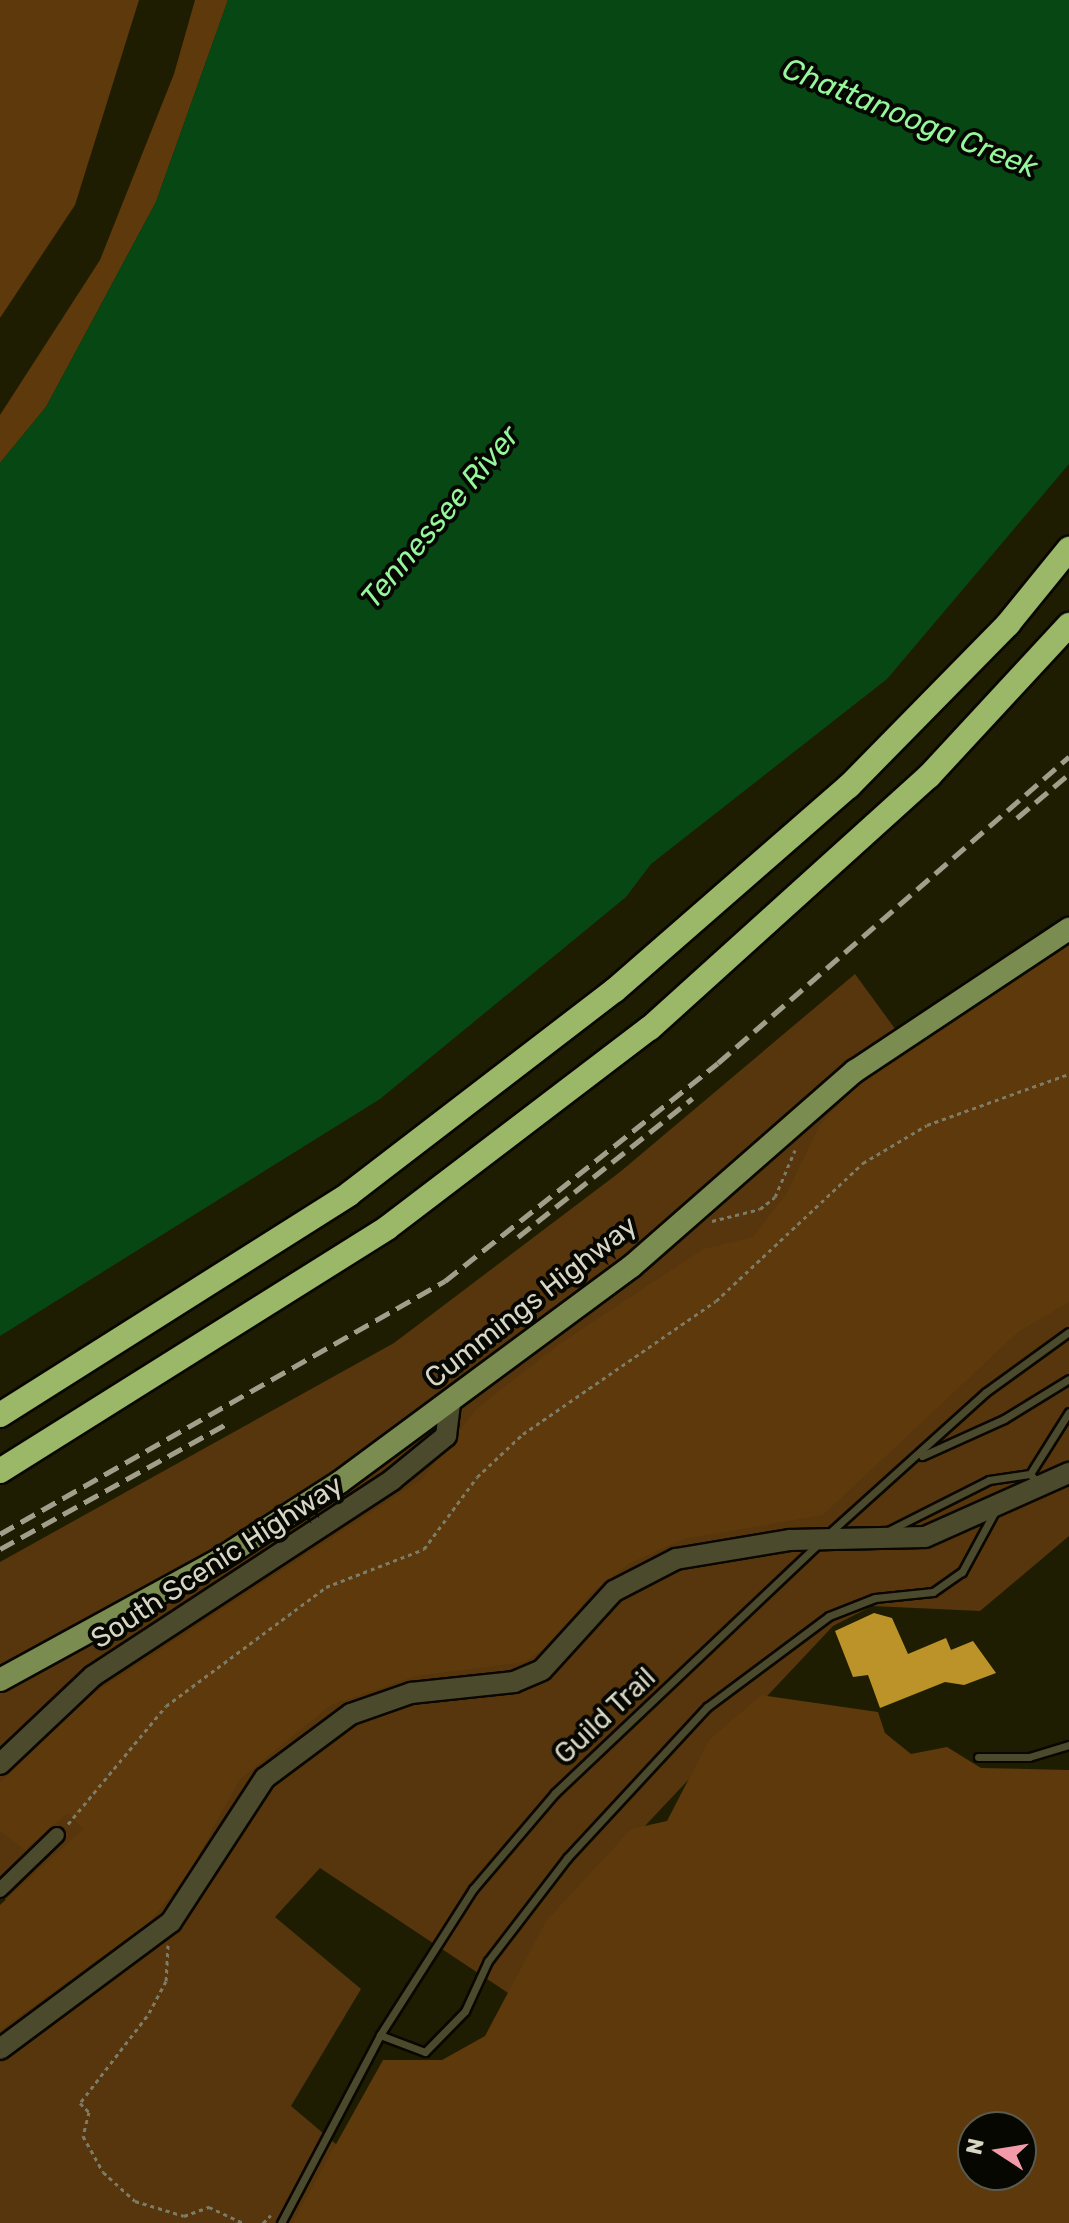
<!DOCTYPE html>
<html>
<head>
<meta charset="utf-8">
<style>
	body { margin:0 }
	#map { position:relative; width:1069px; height:2223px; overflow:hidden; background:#1f1d01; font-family:Rubik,sans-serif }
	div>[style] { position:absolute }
	.green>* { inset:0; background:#57360d }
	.forest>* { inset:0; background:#5d390c }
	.water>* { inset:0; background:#074714 }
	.building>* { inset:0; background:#bc9329 }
	.path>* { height:3px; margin-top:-1.5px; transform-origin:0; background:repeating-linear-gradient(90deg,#7d7c66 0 4px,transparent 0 8px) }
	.roads { filter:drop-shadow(2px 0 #090700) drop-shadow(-2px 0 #090700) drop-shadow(0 2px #090700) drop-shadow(0 -2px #090700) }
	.service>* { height:7px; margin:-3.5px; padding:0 3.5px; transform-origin:3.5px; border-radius:3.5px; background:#4c4a2d }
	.minor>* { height:14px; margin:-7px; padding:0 7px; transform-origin:7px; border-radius:7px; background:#4c4a2d }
	.secondary>* { height:20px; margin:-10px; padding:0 10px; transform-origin:10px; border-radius:10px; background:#4c4a2d }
	.primary>* { height:22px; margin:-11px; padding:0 11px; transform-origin:11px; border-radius:11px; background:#7b8c50 }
	.motorway>* { height:24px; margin:-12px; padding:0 12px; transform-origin:12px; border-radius:12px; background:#9ab868 }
	.rail>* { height:5px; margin-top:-2.5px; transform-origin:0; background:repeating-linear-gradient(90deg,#a19f8b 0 16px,transparent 0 24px) }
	span { translate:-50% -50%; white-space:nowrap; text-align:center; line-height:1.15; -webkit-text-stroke:8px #070701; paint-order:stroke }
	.street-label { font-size:28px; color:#d7d6c5 }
	.water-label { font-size:30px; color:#94f79b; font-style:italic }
	.north { position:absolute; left:957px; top:2111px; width:80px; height:80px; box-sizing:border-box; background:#070701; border:2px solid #5a5a4f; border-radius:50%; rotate:282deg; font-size:22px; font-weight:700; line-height:32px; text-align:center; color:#d7d6c5 }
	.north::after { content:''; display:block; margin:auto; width:28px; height:36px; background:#f39aaa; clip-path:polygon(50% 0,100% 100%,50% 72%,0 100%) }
</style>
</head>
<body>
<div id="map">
	<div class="green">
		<div style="clip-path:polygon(855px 974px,1069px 1267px,1069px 1536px,980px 1611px,872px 1606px,833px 1626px,643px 1828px,523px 2003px,320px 1868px,275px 1917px,361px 1989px,291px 2106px,421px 2216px,577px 2223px,0 2223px,0 1978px,35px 1947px,0 1891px,0 1562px,394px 1343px,620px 1172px)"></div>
	</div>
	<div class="forest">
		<div style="clip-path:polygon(0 0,139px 0,75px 205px,0 318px)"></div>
		<div style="clip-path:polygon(195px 0,228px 0,156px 202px,46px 407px,0 463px,0 415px,100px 260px,174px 74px)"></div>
		<div style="clip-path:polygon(1069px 939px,1069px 1302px,1018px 1332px,823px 1515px,684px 1539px,630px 1563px,590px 1594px,562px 1636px,525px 1662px,416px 1676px,331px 1705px,239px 1780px,190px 1872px,148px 1924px,0 2030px,0 1905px,83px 1829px,68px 1813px,25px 1850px,0 1831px,0 1783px,43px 1736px,97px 1691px,423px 1478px,475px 1410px,558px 1345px,703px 1249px,753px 1237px,787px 1193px,819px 1126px,855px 1086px)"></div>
		<div style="clip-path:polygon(evenodd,761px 1695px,878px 1712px,885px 1733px,911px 1754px,947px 1747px,981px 1768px,1069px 1770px,1069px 2223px,292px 2223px,383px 2060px,442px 2060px,485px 2036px,546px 1921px,631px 1829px,667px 1821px,709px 1740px,761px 1695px,973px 2127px,1021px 2127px,1021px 2175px,973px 2175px,973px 2127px)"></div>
	</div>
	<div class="water">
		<div style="clip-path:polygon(228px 0,1069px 0,1069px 464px,887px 679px,651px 864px,626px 897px,380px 1099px,0 1336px,0 463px,46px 407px,156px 202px)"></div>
	</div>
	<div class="building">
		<div style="clip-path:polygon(874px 1613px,892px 1618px,908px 1654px,946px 1638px,951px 1650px,973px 1641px,996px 1673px,964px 1685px,945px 1682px,880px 1708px,868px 1675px,853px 1677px,835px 1631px)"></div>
	</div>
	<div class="path">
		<div style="left:712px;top:1221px;width:49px;rotate:-14deg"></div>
		<div style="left:760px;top:1209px;width:19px;rotate:-39deg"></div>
		<div style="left:775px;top:1197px;width:51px;rotate:-66.9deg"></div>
		<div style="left:68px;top:1824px;width:153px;rotate:-50.3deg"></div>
		<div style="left:166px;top:1706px;width:199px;rotate:-36.6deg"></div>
		<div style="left:326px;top:1587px;width:105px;rotate:-21.2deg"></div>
		<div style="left:424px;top:1549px;width:89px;rotate:-53.6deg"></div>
		<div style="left:477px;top:1477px;width:63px;rotate:-43.1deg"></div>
		<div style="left:523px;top:1434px;width:234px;rotate:-34.6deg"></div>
		<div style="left:716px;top:1301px;width:202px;rotate:-43.2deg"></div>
		<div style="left:863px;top:1163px;width:74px;rotate:-30.7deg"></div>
		<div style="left:927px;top:1125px;width:151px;rotate:-19.8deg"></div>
		<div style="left:168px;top:1945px;width:36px;rotate:93deg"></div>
		<div style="left:166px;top:1981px;width:40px;rotate:118deg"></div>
		<div style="left:147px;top:2016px;width:110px;rotate:127.6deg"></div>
		<div style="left:80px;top:2103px;width:13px;rotate:45deg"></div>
		<div style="left:89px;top:2112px;width:25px;rotate:104deg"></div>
		<div style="left:83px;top:2136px;width:41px;rotate:60.9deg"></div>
		<div style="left:103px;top:2172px;width:43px;rotate:42.2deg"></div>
		<div style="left:135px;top:2201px;width:51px;rotate:17deg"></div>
		<div style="left:184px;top:2216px;width:27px;rotate:-20deg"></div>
		<div style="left:209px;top:2207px;width:38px;rotate:25deg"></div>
		<div style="left:263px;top:2223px;width:11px;rotate:-45deg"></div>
	</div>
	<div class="roads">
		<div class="service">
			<div style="left:922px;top:1456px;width:90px;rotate:-24.3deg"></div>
			<div style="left:1004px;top:1419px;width:76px;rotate:-31.6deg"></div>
			<div style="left:1030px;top:1474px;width:73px;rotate:-57.8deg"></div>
			<div style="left:888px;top:1531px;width:113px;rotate:-26.8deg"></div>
			<div style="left:989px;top:1480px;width:41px;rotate:-8.3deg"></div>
			<div style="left:1030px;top:1474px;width:12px;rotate:48deg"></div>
			<div style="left:826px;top:1536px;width:215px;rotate:-42deg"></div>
			<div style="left:986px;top:1392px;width:102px;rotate:-35.9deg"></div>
			<div style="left:978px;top:1757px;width:51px"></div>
			<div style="left:1029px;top:1757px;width:42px;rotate:-16.7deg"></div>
			<div style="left:380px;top:2035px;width:48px;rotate:20.7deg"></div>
			<div style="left:425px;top:2052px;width:57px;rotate:-45.7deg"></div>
			<div style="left:465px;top:2011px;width:55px;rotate:-65.3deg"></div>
			<div style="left:488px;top:1961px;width:130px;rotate:-52.5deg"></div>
			<div style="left:567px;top:1858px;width:206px;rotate:-47.2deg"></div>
			<div style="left:707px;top:1707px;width:152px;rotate:-36.7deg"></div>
			<div style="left:829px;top:1616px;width:49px;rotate:-21.4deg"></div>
			<div style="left:875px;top:1598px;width:58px;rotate:-5.9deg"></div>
			<div style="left:933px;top:1592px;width:35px;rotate:-35deg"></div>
			<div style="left:962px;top:1572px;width:69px;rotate:-61.6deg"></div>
			<div style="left:281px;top:2223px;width:212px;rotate:-62.2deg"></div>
			<div style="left:380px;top:2035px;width:173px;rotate:-57.5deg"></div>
			<div style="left:473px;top:1889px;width:126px;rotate:-49.5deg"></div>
			<div style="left:555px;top:1793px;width:361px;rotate:-43.4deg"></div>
		</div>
		<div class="minor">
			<div style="left:0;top:1890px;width:79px;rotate:-44deg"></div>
		</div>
		<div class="secondary">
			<div style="left:0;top:1764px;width:128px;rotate:-43.4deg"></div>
			<div style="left:93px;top:1676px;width:358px;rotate:-33.2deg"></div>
			<div style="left:392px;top:1480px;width:70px;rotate:-39.2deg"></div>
			<div style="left:446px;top:1436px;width:31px;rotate:-83deg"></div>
			<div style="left:0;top:2049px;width:213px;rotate:-36.6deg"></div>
			<div style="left:171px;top:1922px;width:172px;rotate:-56.9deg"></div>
			<div style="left:265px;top:1778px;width:107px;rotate:-36.7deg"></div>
			<div style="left:351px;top:1714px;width:64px;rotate:-19.3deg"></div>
			<div style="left:411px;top:1693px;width:104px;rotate:-6.1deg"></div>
			<div style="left:514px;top:1682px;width:30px;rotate:-23deg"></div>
			<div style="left:542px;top:1670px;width:107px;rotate:-47.7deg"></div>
			<div style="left:614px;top:1591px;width:70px;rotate:-27.3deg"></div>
			<div style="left:676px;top:1559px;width:116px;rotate:-9.5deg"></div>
			<div style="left:790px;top:1540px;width:135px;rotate:-1.3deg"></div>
			<div style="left:925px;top:1537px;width:158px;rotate:-24deg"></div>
		</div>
		<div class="primary">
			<div style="left:0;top:1680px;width:250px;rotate:-28.7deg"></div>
			<div style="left:219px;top:1560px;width:144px;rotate:-32.8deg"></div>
			<div style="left:340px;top:1482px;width:363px;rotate:-36.5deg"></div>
			<div style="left:632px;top:1266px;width:296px;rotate:-41.2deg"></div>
			<div style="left:855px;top:1071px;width:257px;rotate:-33.6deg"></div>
		</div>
		<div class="motorway">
			<div style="left:0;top:1415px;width:413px;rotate:-32.3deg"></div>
			<div style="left:349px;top:1194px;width:335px;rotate:-37.5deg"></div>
			<div style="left:615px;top:990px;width:310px;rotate:-41.1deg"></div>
			<div style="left:849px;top:786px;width:227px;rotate:-45.5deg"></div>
			<div style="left:1008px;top:624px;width:97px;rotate:-50.9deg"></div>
			<div style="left:0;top:1471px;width:457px;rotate:-32.1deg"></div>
			<div style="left:387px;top:1228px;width:330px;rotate:-37.3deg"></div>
			<div style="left:650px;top:1028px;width:376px;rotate:-42.1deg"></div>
			<div style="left:929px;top:776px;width:206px;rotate:-47.2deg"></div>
		</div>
	</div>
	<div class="rail">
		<div style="left:1017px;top:818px;width:68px;rotate:-40.2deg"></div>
		<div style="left:518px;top:1237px;width:223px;rotate:-38.5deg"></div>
		<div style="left:0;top:1534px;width:512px;rotate:-29.62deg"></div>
		<div style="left:445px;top:1281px;width:349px;rotate:-38.6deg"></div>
		<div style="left:718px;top:1063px;width:466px;rotate:-41.1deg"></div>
		<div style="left:0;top:1549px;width:257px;rotate:-28.9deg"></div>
	</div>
	<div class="street-label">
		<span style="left:531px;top:1302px;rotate:-38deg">Cummings Highway</span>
		<span style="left:217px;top:1562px;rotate:-33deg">South Scenic Highway</span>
		<span style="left:605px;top:1716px;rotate:-43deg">Guild Trail</span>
	</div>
	<div class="water-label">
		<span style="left:910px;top:118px;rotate:22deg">Chattanooga Creek</span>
		<span style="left:440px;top:517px;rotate:-50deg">Tennessee River</span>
	</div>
	<div class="north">N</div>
</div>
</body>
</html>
